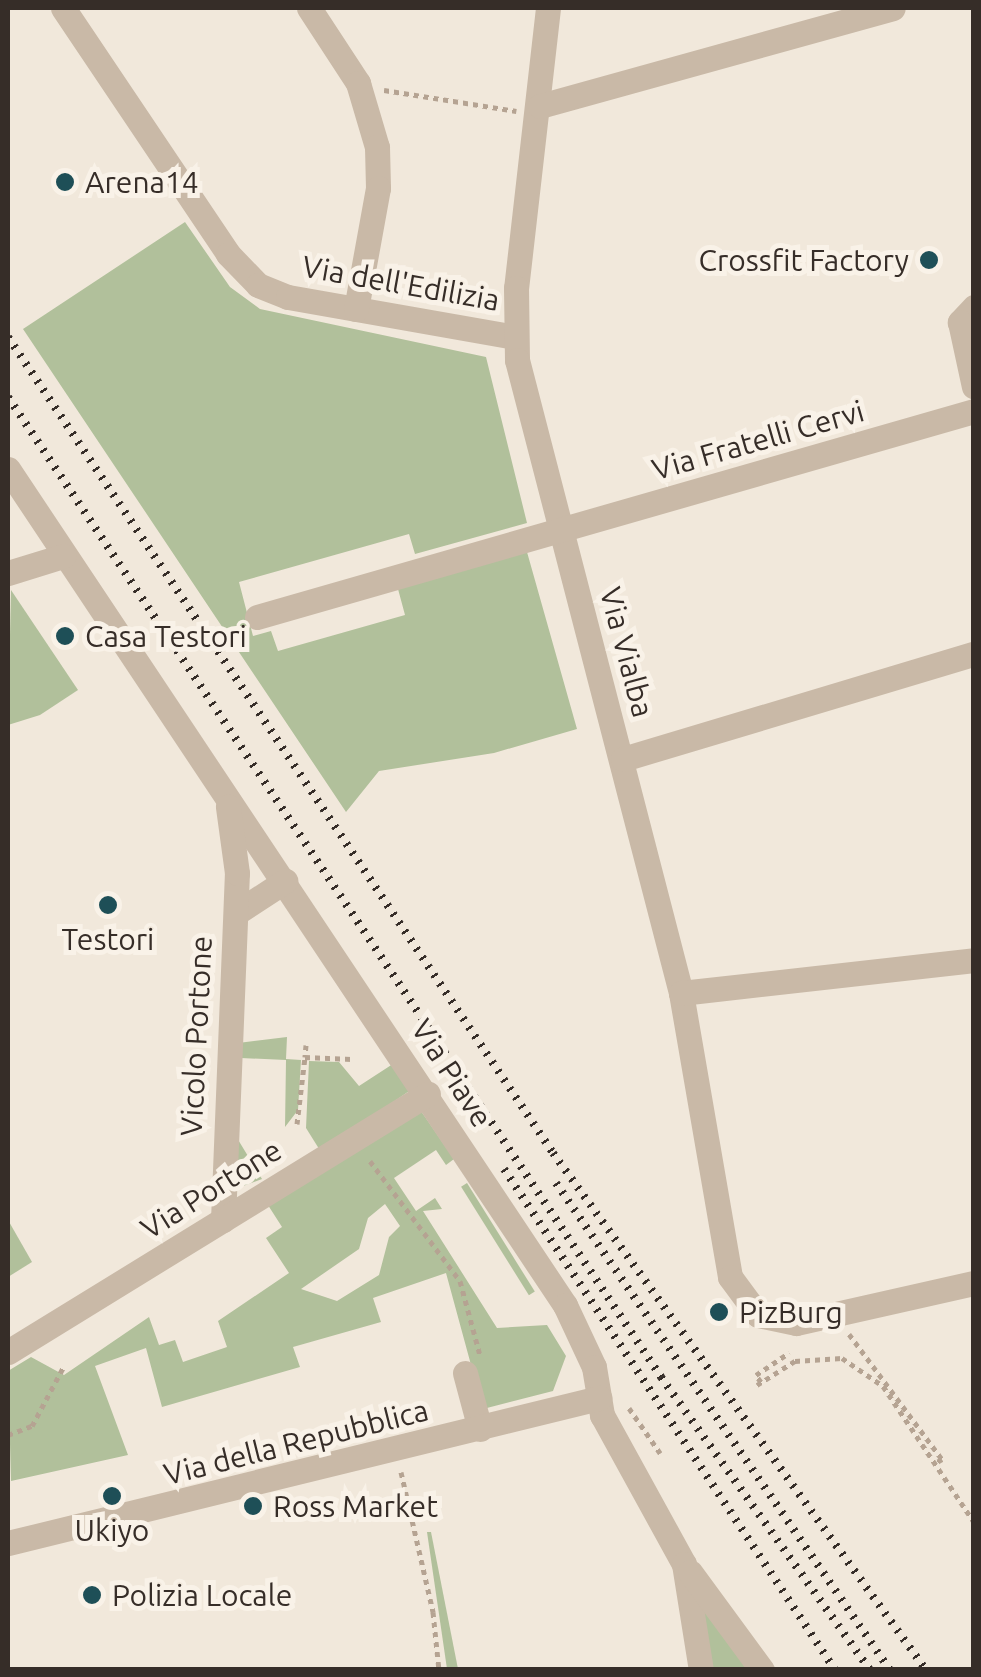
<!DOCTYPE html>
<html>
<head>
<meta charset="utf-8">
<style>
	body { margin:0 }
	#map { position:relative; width:981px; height:1677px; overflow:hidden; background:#f1e8db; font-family:Ubuntu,sans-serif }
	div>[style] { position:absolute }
	.green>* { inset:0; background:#b1c09b; transform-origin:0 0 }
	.path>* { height:5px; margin-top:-2.5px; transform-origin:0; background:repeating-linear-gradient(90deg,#b5a392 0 5px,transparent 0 10px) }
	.minor>* { height:25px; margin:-12.5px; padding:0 12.5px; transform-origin:12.5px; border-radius:12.5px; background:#c9b9a7 }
	.rail>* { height:8px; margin-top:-4px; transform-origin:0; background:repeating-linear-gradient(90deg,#362d28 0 2.5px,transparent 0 10.5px) }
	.dots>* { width:28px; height:28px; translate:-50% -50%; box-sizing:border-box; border:5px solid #f9f2e8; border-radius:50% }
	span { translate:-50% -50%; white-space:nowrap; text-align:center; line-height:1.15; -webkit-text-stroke:10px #f9f2e8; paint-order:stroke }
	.poi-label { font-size:30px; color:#362d28 }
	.left { translate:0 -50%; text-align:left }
	.right { translate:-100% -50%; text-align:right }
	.street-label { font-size:30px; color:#362d28 }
	.frame { position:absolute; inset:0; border:10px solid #362d28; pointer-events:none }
</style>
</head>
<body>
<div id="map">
	<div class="green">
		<div style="clip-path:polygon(185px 222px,230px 287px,260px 309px,486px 357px,527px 523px,415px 554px,409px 534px,239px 582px,253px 636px,271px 631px,278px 651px,405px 615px,398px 589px,527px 552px,577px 729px,494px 753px,379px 771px,346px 812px,23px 329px)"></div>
		<div style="clip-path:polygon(11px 590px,78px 690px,40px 715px,8px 725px)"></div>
		<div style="clip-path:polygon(287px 1037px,286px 1059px,301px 1060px,298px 1110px,285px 1127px,286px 1060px,241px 1058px,237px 1138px,262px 1179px,235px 1189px,238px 1043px)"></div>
		<div style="clip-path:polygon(399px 1060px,415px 1087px,321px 1152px,306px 1128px,309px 1061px,339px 1062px,359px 1086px)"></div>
		<div style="clip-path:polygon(evenodd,421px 1111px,454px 1159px,446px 1165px,436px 1150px,394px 1178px,416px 1211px,435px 1198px,442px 1209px,423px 1211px,497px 1328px,547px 1325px,566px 1356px,553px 1391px,483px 1409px,446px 1273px,373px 1298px,381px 1322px,293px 1347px,300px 1367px,162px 1407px,146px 1348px,95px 1366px,128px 1455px,11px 1481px,8px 1371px,31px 1357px,64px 1375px,149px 1317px,159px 1345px,175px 1340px,183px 1362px,227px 1347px,218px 1321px,289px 1273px,266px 1238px,282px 1227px,266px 1202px,421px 1111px,385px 1204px,400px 1226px,389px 1237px,379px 1275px,337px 1301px,301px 1289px,359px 1249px,368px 1218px,385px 1204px)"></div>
		<div style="left:467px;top:1183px;width:128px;height:7px;rotate:58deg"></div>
		<div style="clip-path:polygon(8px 1220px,32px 1262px,8px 1277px)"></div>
		<div style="clip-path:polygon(427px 1532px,431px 1532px,458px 1669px,447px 1669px)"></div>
		<div style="clip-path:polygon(699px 1599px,750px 1669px,708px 1669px)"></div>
	</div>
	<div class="path">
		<div style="left:384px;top:90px;width:134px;rotate:9deg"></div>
		<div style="left:306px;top:1045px;width:12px;rotate:95deg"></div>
		<div style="left:305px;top:1057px;width:47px;rotate:2.4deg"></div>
		<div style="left:297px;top:1124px;width:67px;rotate:-83.2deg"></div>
		<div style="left:370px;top:1161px;width:150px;rotate:53.1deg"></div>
		<div style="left:460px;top:1281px;width:77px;rotate:74.9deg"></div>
		<div style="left:849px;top:1334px;width:156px;rotate:53.4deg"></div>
		<div style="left:942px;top:1459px;width:6px;rotate:149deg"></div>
		<div style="left:761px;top:1382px;width:9px;rotate:-126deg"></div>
		<div style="left:756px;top:1375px;width:40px;rotate:-34deg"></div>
		<div style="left:757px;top:1385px;width:45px;rotate:-32.3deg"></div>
		<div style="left:795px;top:1361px;width:47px;rotate:-3.7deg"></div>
		<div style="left:842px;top:1358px;width:50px;rotate:34.3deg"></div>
		<div style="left:883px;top:1386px;width:164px;rotate:56.2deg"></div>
		<div style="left:629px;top:1408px;width:55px;rotate:55.4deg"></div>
		<div style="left:8px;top:1435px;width:26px;rotate:-21deg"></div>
		<div style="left:32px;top:1426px;width:66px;rotate:-61.9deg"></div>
		<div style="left:401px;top:1472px;width:144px;rotate:77.1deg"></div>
		<div style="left:433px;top:1612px;width:58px;rotate:84.1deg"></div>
	</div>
	<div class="minor">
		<div style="left:63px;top:8px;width:296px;rotate:56.1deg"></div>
		<div style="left:228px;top:254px;width:43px;rotate:45.9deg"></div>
		<div style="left:258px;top:285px;width:32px;rotate:22deg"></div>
		<div style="left:288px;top:297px;width:230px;rotate:10deg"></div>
		<div style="left:309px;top:8px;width:90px;rotate:56.8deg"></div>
		<div style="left:358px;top:83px;width:67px;rotate:73.5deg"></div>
		<div style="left:377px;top:147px;width:41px;rotate:88.6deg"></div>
		<div style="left:378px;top:188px;width:123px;rotate:100.3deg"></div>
		<div style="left:548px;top:8px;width:282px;rotate:96.5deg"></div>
		<div style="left:516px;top:288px;width:72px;rotate:89.2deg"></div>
		<div style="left:517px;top:360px;width:654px;rotate:75.47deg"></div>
		<div style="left:681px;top:993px;width:288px;rotate:80.2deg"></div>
		<div style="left:730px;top:1277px;width:47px;rotate:53.6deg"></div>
		<div style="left:758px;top:1315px;width:39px;rotate:12deg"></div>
		<div style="left:796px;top:1323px;width:182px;rotate:-12.7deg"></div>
		<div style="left:540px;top:106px;width:366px;rotate:-15.5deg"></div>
		<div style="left:974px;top:307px;width:21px;rotate:133deg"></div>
		<div style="left:960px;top:322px;width:66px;rotate:77.8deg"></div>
		<div style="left:8px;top:469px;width:1005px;rotate:56.33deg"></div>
		<div style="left:565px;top:1305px;width:68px;rotate:64.9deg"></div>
		<div style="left:594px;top:1367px;width:49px;rotate:80.5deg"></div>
		<div style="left:602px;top:1415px;width:170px;rotate:61.2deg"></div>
		<div style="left:684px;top:1564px;width:107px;rotate:80.9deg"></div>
		<div style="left:8px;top:573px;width:58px;rotate:-17.2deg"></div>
		<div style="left:257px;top:617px;width:746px;rotate:-16.03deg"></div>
		<div style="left:623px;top:759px;width:366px;rotate:-16.7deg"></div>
		<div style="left:236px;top:913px;width:59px;rotate:-33.1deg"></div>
		<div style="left:681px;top:993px;width:295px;rotate:-6.4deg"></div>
		<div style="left:223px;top:1220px;width:347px;rotate:-87.7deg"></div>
		<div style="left:237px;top:873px;width:67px;rotate:-97.8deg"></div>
		<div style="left:8px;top:1352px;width:493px;rotate:-31.6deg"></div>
		<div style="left:465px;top:1373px;width:58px;rotate:75deg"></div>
		<div style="left:8px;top:1543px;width:609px;rotate:-13.79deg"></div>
		<div style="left:690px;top:1572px;width:122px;rotate:53.7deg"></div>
	</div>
	<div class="rail">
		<div style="left:8px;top:337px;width:981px;rotate:56.26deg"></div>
		<div style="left:553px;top:1153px;width:638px;rotate:54.19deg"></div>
		<div style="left:8px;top:397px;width:1178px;rotate:56.32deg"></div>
		<div style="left:661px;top:1377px;width:360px;rotate:54.5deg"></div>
		<div style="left:504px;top:1169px;width:600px;rotate:56.55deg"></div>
		<div style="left:556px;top:1183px;width:591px;rotate:55.56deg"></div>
	</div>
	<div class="dots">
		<div style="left:65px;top:182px;background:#1e4f57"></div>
		<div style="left:929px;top:260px;background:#1e4f57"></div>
		<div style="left:65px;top:636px;background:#1e4f57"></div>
		<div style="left:108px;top:905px;background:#1e4f57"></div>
		<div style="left:719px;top:1312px;background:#1e4f57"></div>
		<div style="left:112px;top:1496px;background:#1e4f57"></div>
		<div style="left:253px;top:1506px;background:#1e4f57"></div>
		<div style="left:92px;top:1595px;background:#1e4f57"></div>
	</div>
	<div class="poi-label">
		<span class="left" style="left:85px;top:182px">Arena14</span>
		<span class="right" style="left:909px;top:260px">Crossfit Factory</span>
		<span class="left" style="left:85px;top:636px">Casa Testori</span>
		<span style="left:108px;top:939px">Testori</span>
		<span class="left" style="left:739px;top:1312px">PizBurg</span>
		<span class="left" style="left:273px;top:1506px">Ross Market</span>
		<span style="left:112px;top:1530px">Ukiyo</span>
		<span class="left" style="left:112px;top:1595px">Polizia Locale</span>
	</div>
	<div class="street-label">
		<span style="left:401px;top:283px;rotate:10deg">Via dell'Edilizia</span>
		<span style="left:758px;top:440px;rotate:-16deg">Via Fratelli Cervi</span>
		<span style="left:627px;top:652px;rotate:75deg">Via Vialba</span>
		<span style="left:196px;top:1036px;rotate:-87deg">Vicolo Portone</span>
		<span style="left:452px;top:1073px;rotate:57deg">Via Piave</span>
		<span style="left:211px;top:1189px;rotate:-32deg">Via Portone</span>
		<span style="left:296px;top:1442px;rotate:-14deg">Via della Repubblica</span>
	</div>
	<div class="frame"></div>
</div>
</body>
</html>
